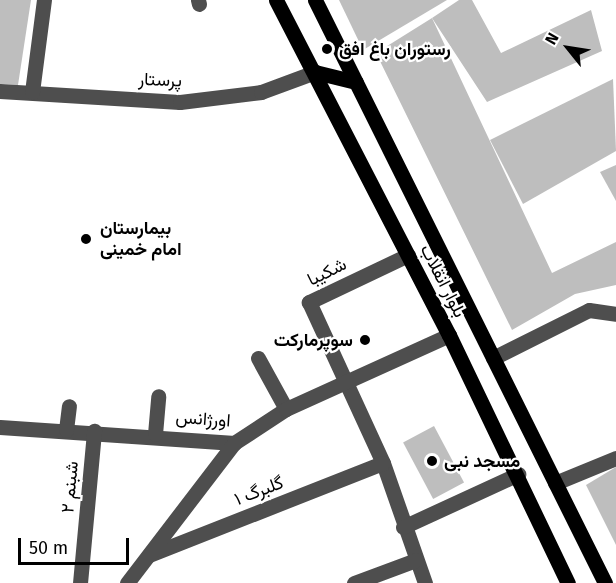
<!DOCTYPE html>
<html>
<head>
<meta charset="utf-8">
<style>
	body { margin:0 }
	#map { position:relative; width:616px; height:583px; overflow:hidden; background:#fff; font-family:"Fira Sans",Vazirmatn,sans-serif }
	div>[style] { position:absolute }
	.building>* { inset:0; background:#bebebe; transform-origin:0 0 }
	.minor>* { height:15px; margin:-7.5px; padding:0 7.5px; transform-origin:7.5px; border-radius:7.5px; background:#4e4e4e }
	.major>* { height:15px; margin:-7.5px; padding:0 7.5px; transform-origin:7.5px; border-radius:7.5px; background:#000 }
	.dots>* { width:16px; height:16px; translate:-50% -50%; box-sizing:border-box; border:3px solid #fff; border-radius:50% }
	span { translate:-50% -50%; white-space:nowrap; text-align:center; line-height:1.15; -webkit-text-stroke:4.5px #fff; paint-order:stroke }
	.poi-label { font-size:18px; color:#000; font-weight:700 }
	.left { translate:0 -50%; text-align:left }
	.right { translate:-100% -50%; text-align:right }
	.street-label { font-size:18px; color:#000 }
	.north { position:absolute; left:538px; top:18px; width:60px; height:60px; -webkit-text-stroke:4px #fff; paint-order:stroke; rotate:300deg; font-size:16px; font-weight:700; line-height:24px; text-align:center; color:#000 }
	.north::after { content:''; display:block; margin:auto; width:21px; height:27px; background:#000; clip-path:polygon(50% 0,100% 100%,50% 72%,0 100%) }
	.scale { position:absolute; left:18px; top:538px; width:111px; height:27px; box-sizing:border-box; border:3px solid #000; border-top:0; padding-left:8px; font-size:18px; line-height:21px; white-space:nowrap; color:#000; -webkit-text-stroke:4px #fff; paint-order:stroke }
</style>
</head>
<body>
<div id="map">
	<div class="building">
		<div style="clip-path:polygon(0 0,31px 0,18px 85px,0 84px)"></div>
		<div style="clip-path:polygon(339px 0,447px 0,363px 50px)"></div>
		<div style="clip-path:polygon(459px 0,472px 0,501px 53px,591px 10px,602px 51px,487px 102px,432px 18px)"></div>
		<div style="clip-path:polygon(432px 18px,552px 273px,616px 242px,616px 285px,575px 294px,512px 330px,376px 53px)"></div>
		<div style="clip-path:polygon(613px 79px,616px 151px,523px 204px,490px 140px)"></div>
		<div style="clip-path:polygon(616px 165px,616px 201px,600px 172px)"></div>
		<div style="left:434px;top:426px;width:64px;height:35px;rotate:62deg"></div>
		<div style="clip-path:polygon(616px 467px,616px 545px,586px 485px)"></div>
	</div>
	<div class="minor">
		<div style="left:198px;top:0;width:4px;rotate:76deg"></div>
		<div style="left:0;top:91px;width:180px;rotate:3.5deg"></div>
		<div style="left:180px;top:102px;width:82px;rotate:-7deg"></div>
		<div style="left:261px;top:92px;width:58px;rotate:-20.3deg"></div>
		<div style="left:32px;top:92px;width:93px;rotate:-82.6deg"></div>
		<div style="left:408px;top:255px;width:110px;rotate:154.6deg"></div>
		<div style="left:309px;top:302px;width:177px;rotate:65.3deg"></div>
		<div style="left:383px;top:463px;width:127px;rotate:70.7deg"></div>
		<div style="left:258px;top:358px;width:58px;rotate:61.2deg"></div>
		<div style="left:493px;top:358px;width:107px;rotate:-26.6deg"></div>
		<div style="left:589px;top:310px;width:27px;rotate:8deg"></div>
		<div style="left:0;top:427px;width:235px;rotate:3.9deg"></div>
		<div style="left:234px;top:443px;width:62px;rotate:-33.2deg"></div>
		<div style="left:286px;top:409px;width:179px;rotate:-24.4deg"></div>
		<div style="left:66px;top:430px;width:24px;rotate:-83deg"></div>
		<div style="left:155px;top:434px;width:38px;rotate:-85deg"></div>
		<div style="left:555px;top:483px;width:66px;rotate:-22.3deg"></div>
		<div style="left:403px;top:527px;width:127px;rotate:-24.7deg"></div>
		<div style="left:149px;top:555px;width:251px;rotate:-21.5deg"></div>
		<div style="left:80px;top:583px;width:153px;rotate:-84.7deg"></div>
		<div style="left:127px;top:583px;width:176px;rotate:-52.6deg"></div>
		<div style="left:354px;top:583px;width:66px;rotate:-20.4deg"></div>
	</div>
	<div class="major">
		<div style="left:276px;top:0;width:377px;rotate:62.7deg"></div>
		<div style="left:449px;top:335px;width:275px;rotate:64.4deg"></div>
		<div style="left:315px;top:0;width:651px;rotate:63.55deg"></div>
		<div style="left:315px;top:72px;width:42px;rotate:13.7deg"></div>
	</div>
	<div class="dots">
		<div style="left:327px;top:49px;background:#000"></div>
		<div style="left:86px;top:239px;background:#000"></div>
		<div style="left:365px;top:340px;background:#000"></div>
		<div style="left:432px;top:461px;background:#000"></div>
	</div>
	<div class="poi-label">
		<span class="left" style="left:339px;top:49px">رستوران باغ افق</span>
		<span class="left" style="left:100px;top:239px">بیمارستان<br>امام خمینی</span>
		<span class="right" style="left:353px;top:340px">سوپرمارکت</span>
		<span class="left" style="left:444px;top:461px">مسجد نبی</span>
	</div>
	<div class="street-label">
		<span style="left:160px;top:80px;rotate:2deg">پرستار</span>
		<span style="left:327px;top:272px;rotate:-26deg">شکیبا</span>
		<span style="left:443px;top:281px;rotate:63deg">بلوار انقلاب</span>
		<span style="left:203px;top:419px;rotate:4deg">اورژانس</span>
		<span style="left:70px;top:487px;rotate:-85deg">شبنم ۲</span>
		<span style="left:259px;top:491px;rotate:-21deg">گلبرگ ۱</span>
	</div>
	<div class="north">N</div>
	<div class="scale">50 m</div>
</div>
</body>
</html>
